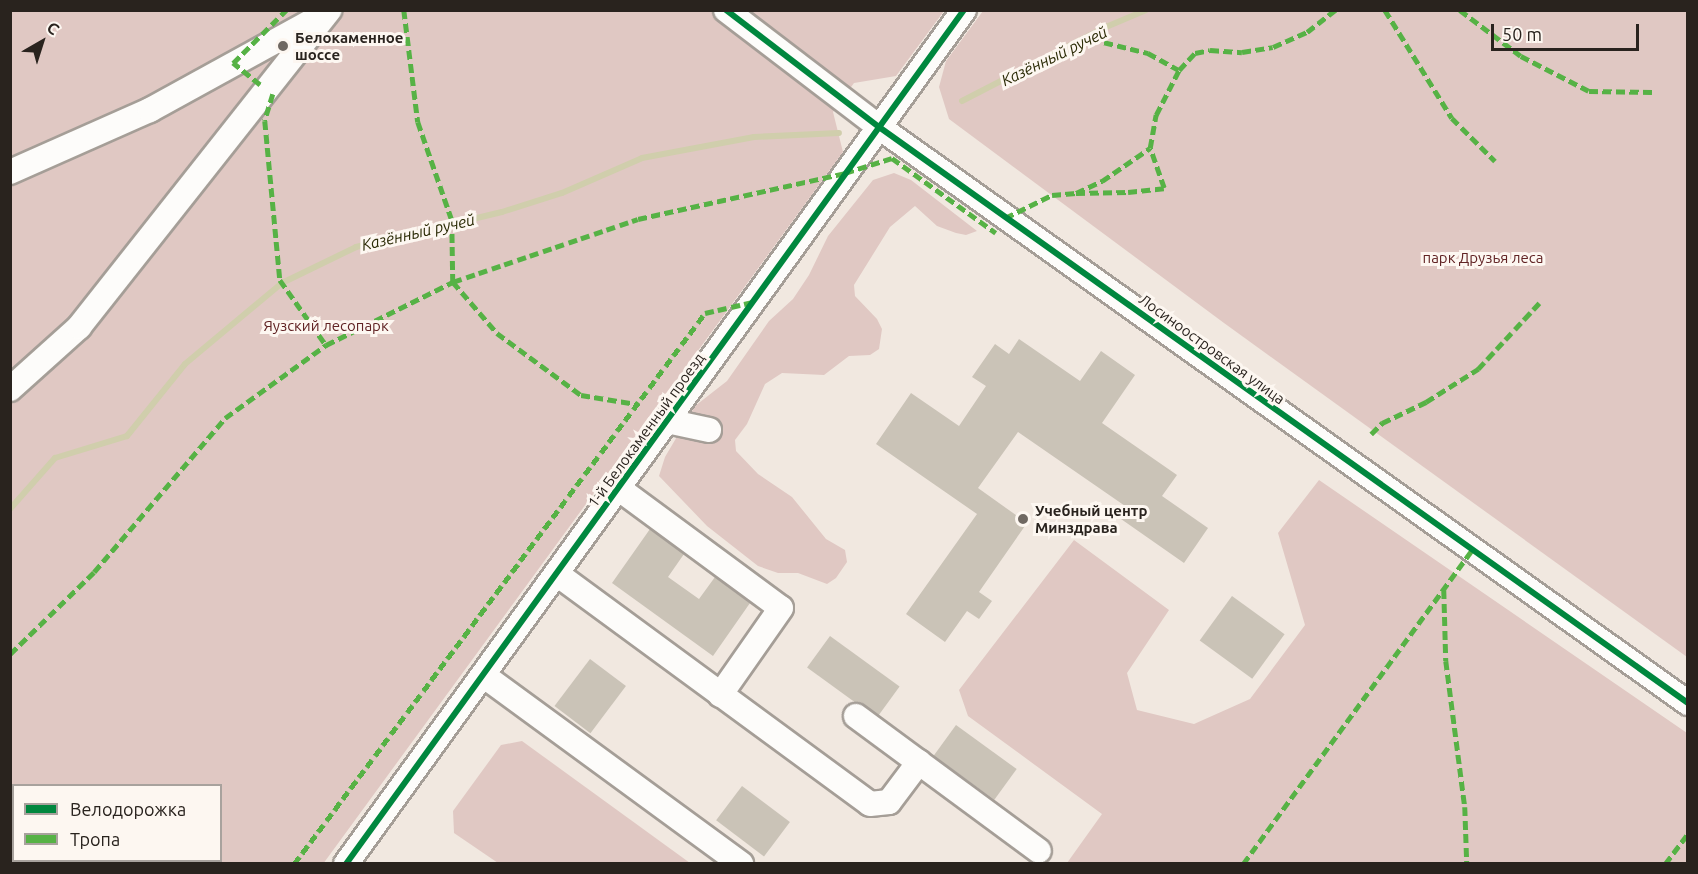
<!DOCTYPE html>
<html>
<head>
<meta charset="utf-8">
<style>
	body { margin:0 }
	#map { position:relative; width:1698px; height:874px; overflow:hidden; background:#f1e8e0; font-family:Ubuntu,sans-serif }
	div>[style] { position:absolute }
	.green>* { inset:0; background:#e0c8c3 }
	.stream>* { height:6px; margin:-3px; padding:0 3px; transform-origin:3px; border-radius:3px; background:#d0ceac }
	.building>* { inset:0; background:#cac3b7; transform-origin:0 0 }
	.roads { filter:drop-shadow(2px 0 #a59e97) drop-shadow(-2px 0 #a59e97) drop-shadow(0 2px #a59e97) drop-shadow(0 -2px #a59e97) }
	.minor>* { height:24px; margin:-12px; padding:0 12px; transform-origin:12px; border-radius:12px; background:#fdfcfa }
	.quiet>* { height:4.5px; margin-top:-2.25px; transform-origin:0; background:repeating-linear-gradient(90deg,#56b245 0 9px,transparent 0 13.5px) }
	.cycleway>* { height:6px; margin:-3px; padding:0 3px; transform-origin:3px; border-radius:3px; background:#00873e }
	.dots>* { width:16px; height:16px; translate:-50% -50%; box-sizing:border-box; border:3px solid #fdf7f1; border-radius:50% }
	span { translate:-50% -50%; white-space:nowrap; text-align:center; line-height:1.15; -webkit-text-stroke:6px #fdf7f1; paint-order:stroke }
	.poi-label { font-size:15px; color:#29231e; font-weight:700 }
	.left { translate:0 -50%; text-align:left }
	.park-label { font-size:15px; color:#612324 }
	.street-label { font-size:15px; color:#29231e }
	.water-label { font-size:16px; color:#2c2c07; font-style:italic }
	.frame { position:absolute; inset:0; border:12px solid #29231e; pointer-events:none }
	.legend { position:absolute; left:12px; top:784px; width:210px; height:78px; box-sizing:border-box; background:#fdf7f1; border:2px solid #a8a29d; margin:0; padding:8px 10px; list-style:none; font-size:18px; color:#29231e }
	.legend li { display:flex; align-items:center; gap:12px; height:30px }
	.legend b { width:30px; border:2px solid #a8a29d }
	.north { position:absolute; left:12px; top:12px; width:60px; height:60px; -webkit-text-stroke:4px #fdf7f1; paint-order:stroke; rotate:39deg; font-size:16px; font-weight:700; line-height:24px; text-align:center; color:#29231e }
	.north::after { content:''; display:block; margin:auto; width:21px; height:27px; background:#29231e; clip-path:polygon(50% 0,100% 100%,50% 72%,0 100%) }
	.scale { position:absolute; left:1491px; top:24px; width:148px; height:27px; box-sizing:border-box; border:3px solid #29231e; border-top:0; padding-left:8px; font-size:18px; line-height:21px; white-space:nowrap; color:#29231e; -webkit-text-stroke:4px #fdf7f1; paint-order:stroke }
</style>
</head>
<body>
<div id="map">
	<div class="green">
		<div style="clip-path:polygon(evenodd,10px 11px,944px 11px,896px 76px,854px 83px,833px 112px,843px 152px,323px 864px,11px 863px,10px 11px,14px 786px,220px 786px,220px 860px,14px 860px,14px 786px)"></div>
		<div style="clip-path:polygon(983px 11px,1687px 11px,1687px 657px,1224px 323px,949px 119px,939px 87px,946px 61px)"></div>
		<div style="clip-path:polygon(894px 173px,911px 180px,977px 231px,966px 235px,956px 233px,937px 226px,915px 206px,890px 227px,854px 285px,855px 296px,877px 319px,882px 329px,879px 349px,870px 355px,849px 356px,824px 375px,782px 373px,765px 384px,747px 424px,735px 440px,736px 451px,758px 474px,792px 497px,826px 539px,845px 550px,847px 562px,836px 578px,827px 584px,798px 573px,778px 573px,758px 566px,707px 526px,659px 476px,665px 457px,695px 406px,727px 381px,769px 321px,793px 299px,809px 275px,828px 236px,873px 180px)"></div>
		<div style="clip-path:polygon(1319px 480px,1687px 733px,1687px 863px,1067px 863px,1102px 814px,968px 716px,959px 690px,1074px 540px,1169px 610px,1127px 673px,1137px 710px,1194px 724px,1250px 699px,1305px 625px,1278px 533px)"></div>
		<div style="clip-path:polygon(522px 741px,690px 863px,498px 863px,454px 833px,453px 811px,501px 745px)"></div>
	</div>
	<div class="stream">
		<div style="left:962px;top:101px;width:162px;rotate:-27.2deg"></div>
		<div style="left:1106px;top:27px;width:43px;rotate:-23deg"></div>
		<div style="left:10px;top:509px;width:68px;rotate:-48.6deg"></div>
		<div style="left:55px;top:458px;width:75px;rotate:-17deg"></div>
		<div style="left:127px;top:436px;width:92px;rotate:-51.1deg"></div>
		<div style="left:185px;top:364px;width:126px;rotate:-39.9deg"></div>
		<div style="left:282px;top:283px;width:82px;rotate:-25.9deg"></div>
		<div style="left:356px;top:247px;width:150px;rotate:-13.5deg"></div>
		<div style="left:502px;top:212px;width:63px;rotate:-17.6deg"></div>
		<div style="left:562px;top:193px;width:87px;rotate:-23.6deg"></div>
		<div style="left:642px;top:158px;width:114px;rotate:-10.6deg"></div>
		<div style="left:754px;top:137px;width:85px;rotate:-2.7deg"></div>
	</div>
	<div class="building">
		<div style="clip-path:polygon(1019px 339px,1080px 381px,1101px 351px,1135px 375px,1102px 423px,1177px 475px,1162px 496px,1208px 528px,1184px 563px,1121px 519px,1128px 508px,1018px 432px,978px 488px,1027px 523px,979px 592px,992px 601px,979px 619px,967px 611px,945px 642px,906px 614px,977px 514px,876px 444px,911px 393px,959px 426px,986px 386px,972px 377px,995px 344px,1009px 354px)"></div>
		<div style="clip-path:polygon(650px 529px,684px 554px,668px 577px,699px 599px,715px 577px,750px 603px,713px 656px,612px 583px)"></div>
		<div style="left:1232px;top:596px;width:65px;height:55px;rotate:36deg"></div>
		<div style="left:830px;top:636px;width:86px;height:39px;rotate:36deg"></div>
		<div style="left:590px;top:659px;width:45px;height:59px;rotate:37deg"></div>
		<div style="left:956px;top:725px;width:75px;height:38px;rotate:36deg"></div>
		<div style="left:742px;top:786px;width:60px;height:43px;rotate:37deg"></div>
	</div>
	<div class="roads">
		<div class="minor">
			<div style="left:726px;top:10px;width:193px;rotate:37.4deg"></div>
			<div style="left:879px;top:127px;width:993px;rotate:35.45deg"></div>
			<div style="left:10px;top:172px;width:153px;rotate:-23.9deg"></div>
			<div style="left:150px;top:110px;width:193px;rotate:-28.8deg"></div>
			<div style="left:10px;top:389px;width:93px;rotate:-41.9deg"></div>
			<div style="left:79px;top:327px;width:404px;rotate:-51.7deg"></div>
			<div style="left:667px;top:421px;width:43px;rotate:12.1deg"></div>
			<div style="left:618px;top:488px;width:202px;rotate:36.4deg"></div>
			<div style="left:781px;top:608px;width:106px;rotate:125deg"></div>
			<div style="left:557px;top:574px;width:388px;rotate:36.3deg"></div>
			<div style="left:870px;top:804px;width:19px;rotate:-6deg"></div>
			<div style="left:889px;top:802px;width:50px;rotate:-53.1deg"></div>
			<div style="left:483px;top:675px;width:320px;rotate:36.2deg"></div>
			<div style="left:856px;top:716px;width:227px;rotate:36.4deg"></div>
			<div style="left:346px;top:864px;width:1054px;rotate:-54.11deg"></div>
		</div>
	</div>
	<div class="quiet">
		<div style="left:404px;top:10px;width:113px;rotate:82.9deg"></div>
		<div style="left:418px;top:122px;width:104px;rotate:70.9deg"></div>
		<div style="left:452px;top:220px;width:62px;rotate:89.1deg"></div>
		<div style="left:453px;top:282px;width:67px;rotate:49.2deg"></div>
		<div style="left:497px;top:333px;width:104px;rotate:36.4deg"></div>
		<div style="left:581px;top:395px;width:56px;rotate:9.3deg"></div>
		<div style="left:1385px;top:10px;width:127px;rotate:58.2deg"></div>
		<div style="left:1452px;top:118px;width:61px;rotate:45deg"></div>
		<div style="left:1460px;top:10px;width:76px;rotate:37deg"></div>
		<div style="left:1521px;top:56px;width:76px;rotate:27.2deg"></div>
		<div style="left:1589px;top:91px;width:63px;rotate:0.9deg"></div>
		<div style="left:1091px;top:39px;width:59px;rotate:13.8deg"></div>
		<div style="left:1148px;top:53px;width:35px;rotate:29deg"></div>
		<div style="left:260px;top:85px;width:35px;rotate:-141deg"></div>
		<div style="left:233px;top:63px;width:75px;rotate:-45deg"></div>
		<div style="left:273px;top:94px;width:28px;rotate:107deg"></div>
		<div style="left:265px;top:121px;width:160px;rotate:84.6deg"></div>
		<div style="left:280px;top:280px;width:80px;rotate:54.7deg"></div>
		<div style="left:1076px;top:193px;width:52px;rotate:-1.1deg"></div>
		<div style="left:1128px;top:192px;width:36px;rotate:-6deg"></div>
		<div style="left:1164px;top:188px;width:42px;rotate:-109.3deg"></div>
		<div style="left:1150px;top:148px;width:34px;rotate:-80deg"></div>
		<div style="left:1156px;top:115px;width:51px;rotate:-62.9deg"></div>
		<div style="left:1179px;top:70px;width:23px;rotate:-47deg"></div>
		<div style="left:1195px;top:53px;width:15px;rotate:-11deg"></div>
		<div style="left:1210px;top:50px;width:32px;rotate:4deg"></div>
		<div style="left:1242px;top:52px;width:31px;rotate:-9deg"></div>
		<div style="left:1273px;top:47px;width:37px;rotate:-24deg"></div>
		<div style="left:1307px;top:32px;width:36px;rotate:-38deg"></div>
		<div style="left:1005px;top:218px;width:52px;rotate:-26.1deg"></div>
		<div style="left:1052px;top:195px;width:24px;rotate:-5deg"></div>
		<div style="left:1076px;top:193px;width:29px;rotate:-25deg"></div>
		<div style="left:1102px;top:181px;width:58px;rotate:-34.5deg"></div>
		<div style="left:1371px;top:434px;width:16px;rotate:-45deg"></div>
		<div style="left:1382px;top:423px;width:49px;rotate:-25.5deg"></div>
		<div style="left:1426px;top:402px;width:62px;rotate:-32.4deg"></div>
		<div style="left:1478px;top:369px;width:94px;rotate:-47.2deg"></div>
		<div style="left:1444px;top:590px;width:71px;rotate:88.4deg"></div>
		<div style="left:1446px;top:661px;width:147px;rotate:82.6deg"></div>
		<div style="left:1465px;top:807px;width:57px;rotate:88deg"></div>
		<div style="left:10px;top:654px;width:117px;rotate:-44.3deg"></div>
		<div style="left:94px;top:572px;width:202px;rotate:-49.6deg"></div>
		<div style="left:225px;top:418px;width:125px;rotate:-35.9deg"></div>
		<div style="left:326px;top:345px;width:142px;rotate:-26.4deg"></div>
		<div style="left:453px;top:282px;width:195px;rotate:-18.8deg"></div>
		<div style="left:638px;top:219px;width:212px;rotate:-12.5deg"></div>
		<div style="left:845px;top:173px;width:49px;rotate:-17.7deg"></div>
		<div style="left:892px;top:158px;width:128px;rotate:35.8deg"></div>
		<div style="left:294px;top:864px;width:687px;rotate:-53.28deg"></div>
		<div style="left:705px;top:313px;width:49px;rotate:-12.9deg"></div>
		<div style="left:1243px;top:864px;width:390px;rotate:-53.9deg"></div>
		<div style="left:1665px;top:864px;width:39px;rotate:-53deg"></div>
	</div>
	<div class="cycleway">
		<div style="left:726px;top:10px;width:193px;rotate:37.4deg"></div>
		<div style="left:879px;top:127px;width:993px;rotate:35.45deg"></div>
		<div style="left:346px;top:864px;width:1054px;rotate:-54.11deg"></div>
	</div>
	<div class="dots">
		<div style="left:283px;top:46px;background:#6f6862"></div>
		<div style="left:1023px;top:519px;background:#6f6862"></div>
	</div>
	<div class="poi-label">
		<span class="left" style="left:295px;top:46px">Белокаменное<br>шоссе</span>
		<span class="left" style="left:1035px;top:519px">Учебный центр<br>Минздрава</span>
	</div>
	<div class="park-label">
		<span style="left:1483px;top:258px">парк Друзья леса</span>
		<span style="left:326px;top:326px">Яузский лесопарк</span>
	</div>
	<div class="street-label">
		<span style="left:1212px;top:349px;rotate:36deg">Лосиноостровская улица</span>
		<span style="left:646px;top:430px;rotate:-54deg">1-й Белокаменный проезд</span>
	</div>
	<div class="water-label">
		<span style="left:1054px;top:56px;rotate:-26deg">Казённый ручей</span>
		<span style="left:418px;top:232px;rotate:-13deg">Казённый ручей</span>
	</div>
	<div class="frame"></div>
	<ul class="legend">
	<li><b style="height:8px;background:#00873e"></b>Велодорожка</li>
	<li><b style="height:8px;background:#56b245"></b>Тропа</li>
	</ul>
	<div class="north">С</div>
	<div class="scale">50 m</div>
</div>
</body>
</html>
